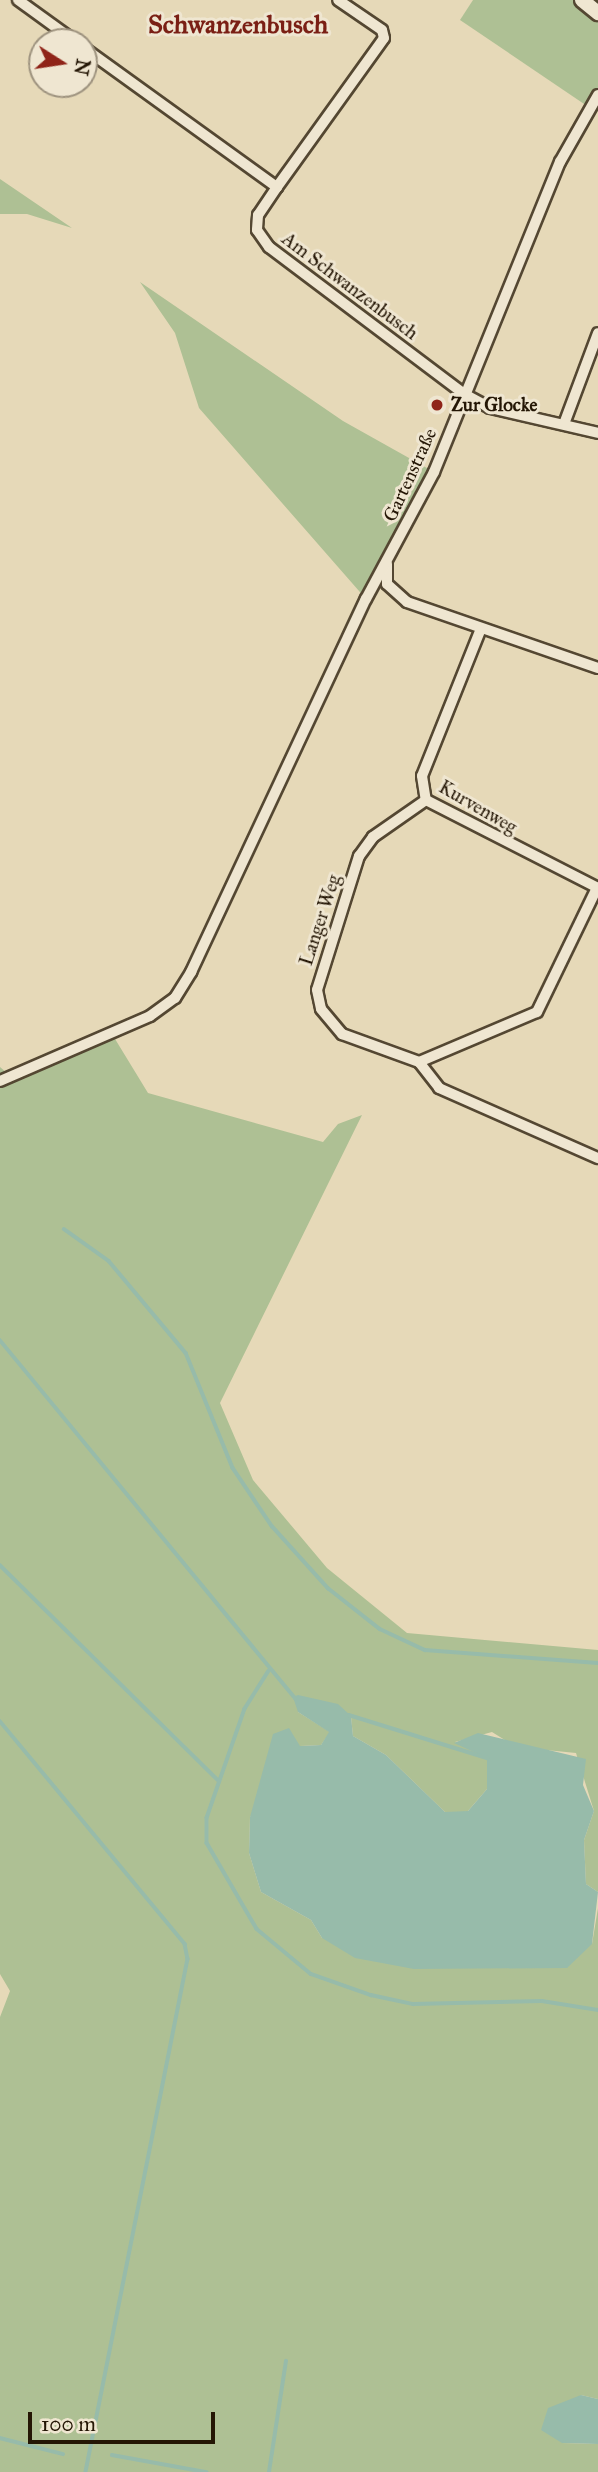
<!DOCTYPE html>
<html>
<head>
<meta charset="utf-8">
<style>
	body { margin:0 }
	#map { position:relative; width:598px; height:2472px; overflow:hidden; background:#e6d9b8; font-family:"IM FELL Great Primer",serif }
	div>[style] { position:absolute }
	.green>* { inset:0; background:#aec094 }
	.water>* { inset:0; background:#97bbaa }
	.stream>* { height:3.5px; margin:-1.75px; padding:0 1.75px; transform-origin:1.75px; border-radius:1.75px; background:#97bbaa }
	.roads { filter:drop-shadow(2px 0 #544732) drop-shadow(-2px 0 #544732) drop-shadow(0 2px #544732) drop-shadow(0 -2px #544732) }
	.minor>* { height:10px; margin:-5px; padding:0 5px; transform-origin:5px; border-radius:5px; background:#efe6d1 }
	.secondary>* { height:14px; margin:-7px; padding:0 7px; transform-origin:7px; border-radius:7px; background:#efe6d1 }
	.dots>* { width:19px; height:19px; translate:-50% -50%; box-sizing:border-box; border:4px solid #efe6d1; border-radius:50% }
	span { translate:-50% -50%; white-space:nowrap; text-align:center; line-height:1.15; -webkit-text-stroke:6px #efe6d1; paint-order:stroke }
	.street-label { font-size:19px; color:#241605 }
	.poi-label { font-size:19px; color:#241605; font-weight:700 }
	.left { translate:0 -50%; text-align:left }
	.district-label { font-size:26px; color:#7a1f14; font-weight:700 }
	.north { position:absolute; left:28px; top:28px; width:70px; height:70px; box-sizing:border-box; background:#efe6d1; border:2px solid #9e937f; border-radius:50%; rotate:102deg; font-size:19px; font-weight:700; line-height:28px; text-align:center; color:#241605 }
	.north::after { content:''; display:block; margin:auto; width:24px; height:32px; background:#8f2418; clip-path:polygon(50% 0,100% 100%,50% 72%,0 100%) }
	.scale { position:absolute; left:28px; top:2412px; width:187px; height:32px; box-sizing:border-box; border:4px solid #241605; border-top:0; padding-left:9px; font-size:21px; line-height:24px; white-space:nowrap; color:#241605; -webkit-text-stroke:5px #efe6d1; paint-order:stroke }
</style>
</head>
<body>
<div id="map">
	<div class="green">
		<div style="clip-path:polygon(473px 0,582px 0,598px 13px,598px 95px,590px 108px,460px 20px)"></div>
		<div style="clip-path:polygon(0 179px,72px 228px,27px 214px,0 214px)"></div>
		<div style="clip-path:polygon(140px 282px,343px 421px,434px 472px,366px 599px,199px 408px,175px 333px)"></div>
		<div style="clip-path:polygon(112px 1034px,148px 1093px,323px 1142px,338px 1124px,362px 1115px,220px 1403px,253px 1480px,327px 1568px,407px 1633px,598px 1650px,598px 1892px,586px 1884px,584px 1840px,594px 1811px,576px 1753px,516px 1747px,492px 1732px,455px 1742px,487px 1758px,487px 1789px,467px 1812px,445px 1812px,386px 1755px,353px 1736px,351px 1716px,298px 1712px,330px 1732px,321px 1745px,300px 1746px,250px 1817px,249px 1853px,261px 1892px,311px 1920px,322px 1938px,592px 1944px,598px 1908px,598px 2399px,581px 2395px,562px 2443px,598px 2444px,598px 2472px,0 2472px,0 2017px,10px 1991px,0 1974px,0 1067px,8px 1074px)"></div>
	</div>
	<div class="water">
		<div style="clip-path:polygon(298px 1695px,338px 1704px,351px 1716px,353px 1736px,386px 1755px,445px 1812px,468px 1811px,487px 1789px,487px 1758px,454px 1743px,478px 1733px,586px 1759px,583px 1785px,594px 1811px,584px 1840px,586px 1884px,598px 1892px,592px 1944px,567px 1968px,414px 1969px,355px 1958px,322px 1938px,311px 1920px,261px 1892px,249px 1853px,250px 1817px,273px 1734px,289px 1728px,300px 1746px,321px 1745px,329px 1732px,298px 1712px,293px 1697px)"></div>
		<div style="clip-path:polygon(581px 2395px,598px 2399px,598px 2444px,562px 2443px,541px 2430px,548px 2408px)"></div>
	</div>
	<div class="stream">
		<div style="left:64px;top:1229px;width:55px;rotate:35.4deg"></div>
		<div style="left:109px;top:1261px;width:120px;rotate:50.1deg"></div>
		<div style="left:186px;top:1353px;width:124px;rotate:67.8deg"></div>
		<div style="left:233px;top:1468px;width:70px;rotate:56.1deg"></div>
		<div style="left:272px;top:1526px;width:84px;rotate:47.9deg"></div>
		<div style="left:328px;top:1588px;width:66px;rotate:38.3deg"></div>
		<div style="left:380px;top:1629px;width:50px;rotate:25deg"></div>
		<div style="left:425px;top:1650px;width:173px;rotate:4.3deg"></div>
		<div style="left:0;top:1340px;width:464px;rotate:50.5deg"></div>
		<div style="left:0;top:1565px;width:306px;rotate:44.6deg"></div>
		<div style="left:269px;top:1671px;width:45px;rotate:122.3deg"></div>
		<div style="left:245px;top:1709px;width:115px;rotate:109.2deg"></div>
		<div style="left:207px;top:1818px;width:25px;rotate:90deg"></div>
		<div style="left:207px;top:1843px;width:99px;rotate:59.8deg"></div>
		<div style="left:257px;top:1929px;width:70px;rotate:39.8deg"></div>
		<div style="left:311px;top:1974px;width:64px;rotate:19.3deg"></div>
		<div style="left:371px;top:1995px;width:43px;rotate:12.1deg"></div>
		<div style="left:413px;top:2004px;width:129px;rotate:-1.3deg"></div>
		<div style="left:542px;top:2001px;width:57px;rotate:9.1deg"></div>
		<div style="left:349px;top:1715px;width:145px;rotate:17.3deg"></div>
		<div style="left:0;top:1721px;width:290px;rotate:50.3deg"></div>
		<div style="left:185px;top:1944px;width:15px;rotate:79deg"></div>
		<div style="left:188px;top:1959px;width:523px;rotate:101.25deg"></div>
		<div style="left:0;top:2438px;width:65px;rotate:14.3deg"></div>
		<div style="left:112px;top:2455px;width:96px;rotate:10.3deg"></div>
		<div style="left:269px;top:2472px;width:112px;rotate:-81.3deg"></div>
	</div>
	<div class="roads">
		<div class="minor">
			<div style="left:18px;top:0;width:72px;rotate:35.9deg"></div>
			<div style="left:84px;top:48px;width:238px;rotate:35.8deg"></div>
			<div style="left:277px;top:187px;width:183px;rotate:-54.3deg"></div>
			<div style="left:384px;top:38px;width:8px;rotate:-104deg"></div>
			<div style="left:382px;top:30px;width:53px;rotate:-145.7deg"></div>
			<div style="left:277px;top:187px;width:34px;rotate:124deg"></div>
			<div style="left:258px;top:215px;width:15px;rotate:94deg"></div>
			<div style="left:257px;top:230px;width:21px;rotate:55deg"></div>
			<div style="left:269px;top:247px;width:244px;rotate:37deg"></div>
			<div style="left:464px;top:394px;width:30px;rotate:28deg"></div>
			<div style="left:490px;top:408px;width:111px;rotate:13deg"></div>
			<div style="left:564px;top:424px;width:97px;rotate:-69.5deg"></div>
			<div style="left:387px;top:564px;width:20px;rotate:90deg"></div>
			<div style="left:387px;top:584px;width:27px;rotate:42deg"></div>
			<div style="left:407px;top:602px;width:202px;rotate:19.1deg"></div>
			<div style="left:480px;top:631px;width:156px;rotate:111.8deg"></div>
			<div style="left:422px;top:776px;width:24px;rotate:81deg"></div>
			<div style="left:426px;top:800px;width:193px;rotate:27.1deg"></div>
			<div style="left:426px;top:800px;width:65px;rotate:145.1deg"></div>
			<div style="left:373px;top:837px;width:24px;rotate:126deg"></div>
			<div style="left:359px;top:856px;width:140px;rotate:107.4deg"></div>
			<div style="left:317px;top:990px;width:19px;rotate:78deg"></div>
			<div style="left:321px;top:1009px;width:33px;rotate:50deg"></div>
			<div style="left:342px;top:1034px;width:82px;rotate:20deg"></div>
			<div style="left:419px;top:1062px;width:33px;rotate:52deg"></div>
			<div style="left:439px;top:1088px;width:174px;rotate:23.8deg"></div>
			<div style="left:419px;top:1062px;width:128px;rotate:-23deg"></div>
			<div style="left:537px;top:1012px;width:138px;rotate:-64.2deg"></div>
			<div style="left:0;top:1081px;width:163px;rotate:-23.4deg"></div>
			<div style="left:150px;top:1016px;width:31px;rotate:-36deg"></div>
			<div style="left:175px;top:998px;width:31px;rotate:-58deg"></div>
			<div style="left:191px;top:972px;width:412px;rotate:-64.9deg"></div>
			<div style="left:366px;top:599px;width:144px;rotate:-61.8deg"></div>
			<div style="left:434px;top:472px;width:335px;rotate:-67.9deg"></div>
			<div style="left:560px;top:162px;width:77px;rotate:-60.4deg"></div>
		</div>
		<div class="secondary">
			<div style="left:582px;top:0;width:21px;rotate:39deg"></div>
		</div>
	</div>
	<div class="dots">
		<div style="left:437px;top:405px;background:#8f2418"></div>
	</div>
	<div class="street-label">
		<span style="left:350px;top:286px;rotate:37deg">Am Schwanzenbusch</span>
		<span style="left:410px;top:475px;rotate:-65deg">Gartenstraße</span>
		<span style="left:478px;top:807px;rotate:30deg">Kurvenweg</span>
		<span style="left:320px;top:920px;rotate:-72deg">Langer Weg</span>
	</div>
	<div class="poi-label">
		<span class="left" style="left:451px;top:405px">Zur Glocke</span>
	</div>
	<div class="district-label">
		<span style="left:238px;top:25px">Schwanzenbusch</span>
	</div>
	<div class="north">N</div>
	<div class="scale">100 m</div>
</div>
</body>
</html>
